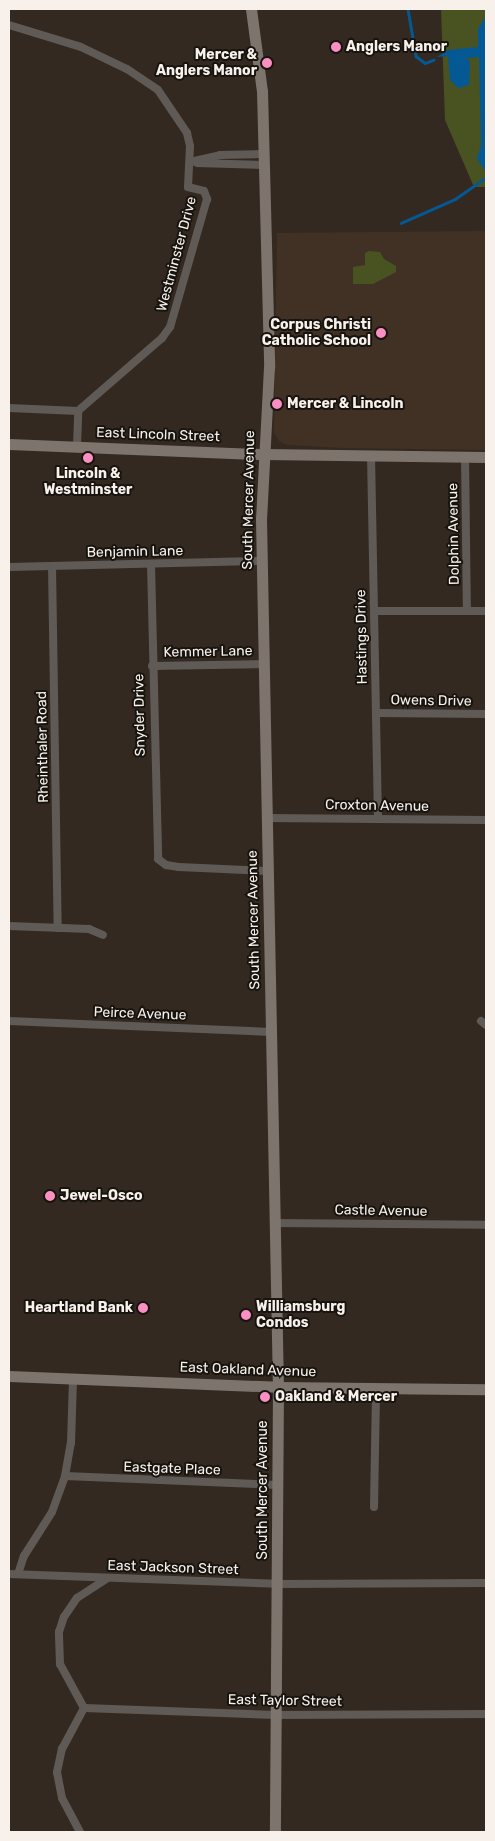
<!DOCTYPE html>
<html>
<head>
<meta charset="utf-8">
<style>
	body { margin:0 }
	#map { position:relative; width:495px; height:1841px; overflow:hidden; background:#332921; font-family:Rubik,sans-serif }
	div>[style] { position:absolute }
	.built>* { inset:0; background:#413125 }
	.green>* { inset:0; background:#495321 }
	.water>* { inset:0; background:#045893 }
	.stream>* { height:2.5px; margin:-1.25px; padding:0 1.25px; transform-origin:1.25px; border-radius:1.25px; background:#045893 }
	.street>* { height:8px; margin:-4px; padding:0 4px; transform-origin:4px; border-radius:4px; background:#5f5a56 }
	.secondary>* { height:11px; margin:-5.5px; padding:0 5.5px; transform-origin:5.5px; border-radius:5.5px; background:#7d746e }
	.dots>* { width:14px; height:14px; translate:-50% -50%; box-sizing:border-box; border:2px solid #17130f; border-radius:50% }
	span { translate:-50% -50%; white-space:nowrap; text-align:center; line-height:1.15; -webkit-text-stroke:4px #17130f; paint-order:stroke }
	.poi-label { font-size:14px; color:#f8f1eb; font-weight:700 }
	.left { translate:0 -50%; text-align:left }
	.right { translate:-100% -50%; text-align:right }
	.street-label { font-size:14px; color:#f8f1eb }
	.frame { position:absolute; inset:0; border:10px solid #f8f1eb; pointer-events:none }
</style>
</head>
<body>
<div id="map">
	<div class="built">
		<div style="clip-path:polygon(486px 231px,486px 450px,343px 448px,287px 445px,279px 441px,274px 433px,277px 233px)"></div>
	</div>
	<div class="green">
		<div style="clip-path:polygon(441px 9px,486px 9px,486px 187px,474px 187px,445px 120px)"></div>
		<div style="clip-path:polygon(369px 251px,380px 252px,384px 259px,396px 266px,396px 272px,373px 284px,353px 284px,353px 267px,365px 265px,365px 253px)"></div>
	</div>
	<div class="water">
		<div style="clip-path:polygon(486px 16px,486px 172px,477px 159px,481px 145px,479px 57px,466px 58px,470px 62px,469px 85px,458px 88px,450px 80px,448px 56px,437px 57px,448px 50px,478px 47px,478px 29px)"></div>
	</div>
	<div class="stream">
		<div style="left:408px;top:9px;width:48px;rotate:80.3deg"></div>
		<div style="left:416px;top:56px;width:11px;rotate:38deg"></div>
		<div style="left:425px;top:63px;width:9px;rotate:-21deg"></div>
		<div style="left:401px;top:223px;width:59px;rotate:-24deg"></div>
		<div style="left:455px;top:199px;width:38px;rotate:-35deg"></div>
	</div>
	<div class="street">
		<div style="left:9px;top:25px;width:75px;rotate:17deg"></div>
		<div style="left:81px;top:47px;width:51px;rotate:25.6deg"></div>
		<div style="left:127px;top:69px;width:37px;rotate:34deg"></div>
		<div style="left:158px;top:90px;width:52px;rotate:56deg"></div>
		<div style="left:187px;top:133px;width:13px;rotate:77deg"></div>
		<div style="left:190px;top:146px;width:41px;rotate:92.8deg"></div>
		<div style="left:188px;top:187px;width:16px;rotate:14deg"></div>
		<div style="left:204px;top:191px;width:9px;rotate:69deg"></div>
		<div style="left:207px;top:199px;width:133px;rotate:106.1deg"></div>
		<div style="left:170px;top:327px;width:14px;rotate:126deg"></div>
		<div style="left:162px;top:338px;width:111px;rotate:139deg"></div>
		<div style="left:78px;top:411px;width:69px;rotate:-177.5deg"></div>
		<div style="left:190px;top:162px;width:31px;rotate:-13deg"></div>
		<div style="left:220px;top:155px;width:43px;rotate:-1.3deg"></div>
		<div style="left:197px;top:163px;width:67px;rotate:1.7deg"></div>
		<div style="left:77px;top:447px;width:36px;rotate:-88deg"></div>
		<div style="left:371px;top:455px;width:363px;rotate:88.9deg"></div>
		<div style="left:465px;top:456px;width:155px;rotate:89.3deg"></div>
		<div style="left:151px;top:564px;width:295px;rotate:88.6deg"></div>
		<div style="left:158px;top:859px;width:10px;rotate:37deg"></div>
		<div style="left:166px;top:865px;width:13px;rotate:9deg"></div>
		<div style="left:179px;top:867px;width:89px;rotate:2.6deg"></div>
		<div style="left:52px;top:566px;width:362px;rotate:89.1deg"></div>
		<div style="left:9px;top:567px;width:253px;rotate:-1.4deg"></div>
		<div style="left:374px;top:611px;width:112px"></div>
		<div style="left:152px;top:666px;width:112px;rotate:-1deg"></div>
		<div style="left:376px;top:713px;width:110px;rotate:0.5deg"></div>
		<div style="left:267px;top:818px;width:219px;rotate:0.5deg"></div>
		<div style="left:9px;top:926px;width:80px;rotate:2.1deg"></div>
		<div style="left:89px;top:929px;width:15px;rotate:23deg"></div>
		<div style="left:9px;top:1021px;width:262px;rotate:2.4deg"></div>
		<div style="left:481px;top:1021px;width:6px;rotate:39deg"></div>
		<div style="left:275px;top:1223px;width:211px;rotate:0.5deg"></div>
		<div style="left:65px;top:1476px;width:213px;rotate:2.4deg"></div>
		<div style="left:374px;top:1507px;width:119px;rotate:-89deg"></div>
		<div style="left:9px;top:1574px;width:269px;rotate:2.1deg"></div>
		<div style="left:278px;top:1584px;width:208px;rotate:-0.3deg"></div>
		<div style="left:18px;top:1574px;width:19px;rotate:-72deg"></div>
		<div style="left:24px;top:1556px;width:52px;rotate:-57.5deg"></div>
		<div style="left:52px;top:1512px;width:38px;rotate:-70deg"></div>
		<div style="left:65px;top:1476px;width:34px;rotate:-80deg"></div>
		<div style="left:71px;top:1443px;width:65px;rotate:-88.2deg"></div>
		<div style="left:84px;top:1708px;width:192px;rotate:2.1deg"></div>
		<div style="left:276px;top:1715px;width:210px;rotate:-0.3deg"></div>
		<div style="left:84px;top:1708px;width:50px;rotate:-118.6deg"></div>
		<div style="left:60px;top:1664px;width:32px;rotate:-92deg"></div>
		<div style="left:59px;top:1632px;width:16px;rotate:-72deg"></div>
		<div style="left:64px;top:1617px;width:23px;rotate:-56deg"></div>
		<div style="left:77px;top:1598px;width:35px;rotate:-33deg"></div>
		<div style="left:80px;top:1832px;width:38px;rotate:-118deg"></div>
		<div style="left:62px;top:1798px;width:26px;rotate:-101deg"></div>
		<div style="left:57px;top:1772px;width:24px;rotate:-78deg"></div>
		<div style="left:62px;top:1749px;width:47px;rotate:-61.8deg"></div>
	</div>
	<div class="secondary">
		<div style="left:251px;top:9px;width:83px;rotate:82.4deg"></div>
		<div style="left:262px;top:91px;width:276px;rotate:88.5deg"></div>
		<div style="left:269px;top:367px;width:152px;rotate:93deg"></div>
		<div style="left:261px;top:519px;width:868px;rotate:88.88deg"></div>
		<div style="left:278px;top:1387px;width:445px;rotate:90.4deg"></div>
		<div style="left:9px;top:444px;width:254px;rotate:2.3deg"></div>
		<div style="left:263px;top:454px;width:223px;rotate:0.8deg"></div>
		<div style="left:9px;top:1376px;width:269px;rotate:2.3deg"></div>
		<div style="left:278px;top:1387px;width:208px;rotate:0.6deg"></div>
	</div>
	<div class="dots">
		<div style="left:336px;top:47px;background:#fc8fc1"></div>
		<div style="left:267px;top:63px;background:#fc8fc1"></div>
		<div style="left:381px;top:333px;background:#fc8fc1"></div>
		<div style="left:277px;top:404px;background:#fc8fc1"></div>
		<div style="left:88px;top:458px;background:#fc8fc1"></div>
		<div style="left:50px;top:1196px;background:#fc8fc1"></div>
		<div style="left:143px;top:1308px;background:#fc8fc1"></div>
		<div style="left:246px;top:1315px;background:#fc8fc1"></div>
		<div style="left:265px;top:1397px;background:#fc8fc1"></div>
	</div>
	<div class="poi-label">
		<span class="left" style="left:346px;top:47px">Anglers Manor</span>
		<span class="right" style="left:257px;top:63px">Mercer &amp;<br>Anglers Manor</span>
		<span class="right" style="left:371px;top:333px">Corpus Christi<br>Catholic School</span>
		<span class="left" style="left:287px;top:404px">Mercer &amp; Lincoln</span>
		<span style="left:88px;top:482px">Lincoln &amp;<br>Westminster</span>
		<span class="left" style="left:60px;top:1196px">Jewel-Osco</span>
		<span class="left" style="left:256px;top:1315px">Williamsburg<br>Condos</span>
		<span class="right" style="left:133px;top:1308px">Heartland Bank</span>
		<span class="left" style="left:275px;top:1397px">Oakland &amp; Mercer</span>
	</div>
	<div class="street-label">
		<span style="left:177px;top:254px;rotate:-75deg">Westminster Drive</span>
		<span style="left:158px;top:435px;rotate:2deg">East Lincoln Street</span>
		<span style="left:249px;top:500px;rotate:-89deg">South Mercer Avenue</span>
		<span style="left:454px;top:534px;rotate:-91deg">Dolphin Avenue</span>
		<span style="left:135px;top:552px;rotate:-1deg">Benjamin Lane</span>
		<span style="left:362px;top:637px;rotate:-91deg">Hastings Drive</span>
		<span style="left:208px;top:652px;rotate:-1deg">Kemmer Lane</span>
		<span style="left:431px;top:701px;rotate:1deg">Owens Drive</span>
		<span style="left:140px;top:715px;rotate:-91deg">Snyder Drive</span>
		<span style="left:43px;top:747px;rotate:-91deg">Rheinthaler Road</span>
		<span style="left:377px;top:806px;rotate:1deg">Croxton Avenue</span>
		<span style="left:254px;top:920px;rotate:-91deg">South Mercer Avenue</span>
		<span style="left:140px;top:1014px;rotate:2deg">Peirce Avenue</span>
		<span style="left:381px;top:1211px;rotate:1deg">Castle Avenue</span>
		<span style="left:248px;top:1370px;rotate:2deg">East Oakland Avenue</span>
		<span style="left:172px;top:1469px;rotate:2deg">Eastgate Place</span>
		<span style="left:263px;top:1490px;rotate:-90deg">South Mercer Avenue</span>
		<span style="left:173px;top:1568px;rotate:2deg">East Jackson Street</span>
		<span style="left:285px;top:1701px;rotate:1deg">East Taylor Street</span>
	</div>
	<div class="frame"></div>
</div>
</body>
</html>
